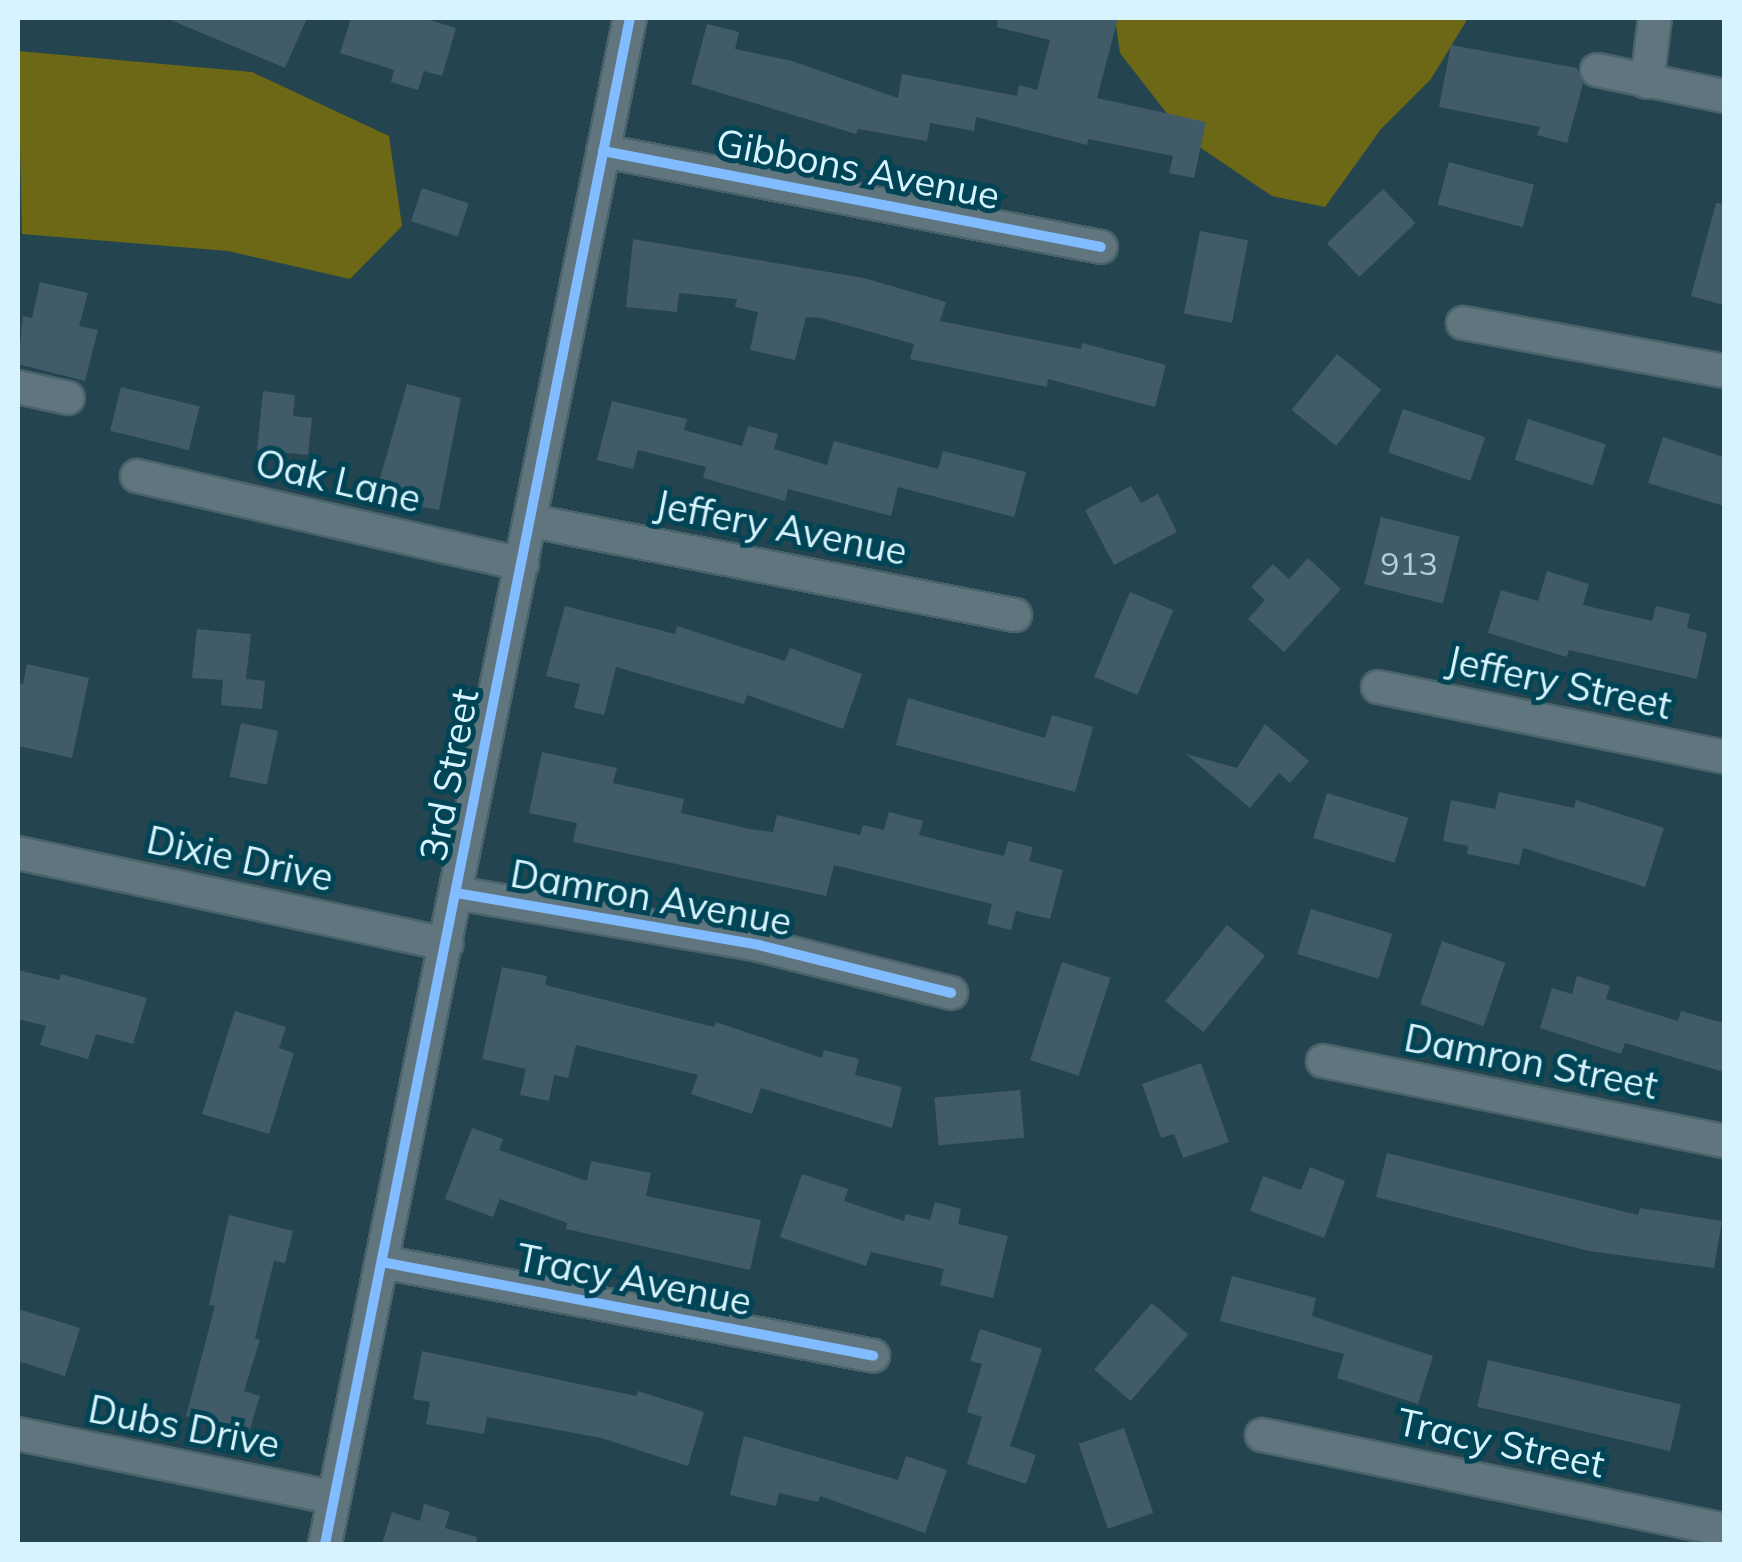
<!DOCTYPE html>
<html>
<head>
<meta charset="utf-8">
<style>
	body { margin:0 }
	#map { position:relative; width:1742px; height:1562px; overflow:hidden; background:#24454f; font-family:Mulish,sans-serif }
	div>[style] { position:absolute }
	.green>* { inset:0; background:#6d6816 }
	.building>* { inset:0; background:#415b68; transform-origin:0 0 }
	.roads { filter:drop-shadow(2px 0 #4a636b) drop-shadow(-2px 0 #4a636b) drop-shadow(0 2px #4a636b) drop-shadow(0 -2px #4a636b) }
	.minor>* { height:32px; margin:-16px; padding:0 16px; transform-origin:16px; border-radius:16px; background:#60757d }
	.cycleway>* { height:10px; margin:-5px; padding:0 5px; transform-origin:5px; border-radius:5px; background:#80bcff }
	span { translate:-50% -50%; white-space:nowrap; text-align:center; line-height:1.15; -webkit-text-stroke:10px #014455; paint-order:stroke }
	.number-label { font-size:32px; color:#b2ced8 }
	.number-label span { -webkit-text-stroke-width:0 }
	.street-label { font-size:38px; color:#d7f4fe }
	.frame { position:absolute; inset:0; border:20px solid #d7f4fe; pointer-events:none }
</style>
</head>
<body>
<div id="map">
	<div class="green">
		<div style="clip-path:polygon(1115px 18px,1468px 18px,1431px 79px,1381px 129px,1325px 207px,1272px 196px,1186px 138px,1120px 53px)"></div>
		<div style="clip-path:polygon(18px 51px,252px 72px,389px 136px,402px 226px,350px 279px,228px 251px,22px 234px)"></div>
	</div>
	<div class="building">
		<div style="clip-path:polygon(166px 18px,307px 18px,285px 68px)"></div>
		<div style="clip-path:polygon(351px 18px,423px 18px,456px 28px,442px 76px,424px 71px,418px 90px,391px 82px,394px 70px,340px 53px)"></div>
		<div style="clip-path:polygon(998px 18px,1118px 18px,1097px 98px,1206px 122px,1194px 178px,1169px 173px,1173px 156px,1088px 139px,1087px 145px,976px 117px,974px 131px,930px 123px,927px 141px,858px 129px,856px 134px,691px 84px,707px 24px,739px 32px,735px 49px,792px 61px,898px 98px,902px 74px,1017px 96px,1019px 85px,1037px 90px,1050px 40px,997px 27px)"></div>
		<div style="clip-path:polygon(1451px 45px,1577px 68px,1583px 84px,1567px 143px,1537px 135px,1540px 127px,1439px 107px)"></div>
		<div style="left:1449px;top:162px;width:88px;height:44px;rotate:15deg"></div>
		<div style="left:422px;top:188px;width:49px;height:35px;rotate:18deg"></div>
		<div style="left:1383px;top:189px;width:47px;height:78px;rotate:46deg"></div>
		<div style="clip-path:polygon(1716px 203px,1724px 204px,1724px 305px,1691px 296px)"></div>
		<div style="left:1200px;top:231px;width:49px;height:84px;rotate:11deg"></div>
		<div style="clip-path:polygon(633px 239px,864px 278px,946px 302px,940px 321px,1081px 349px,1082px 343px,1166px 365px,1155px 407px,1048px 379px,1047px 387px,910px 359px,914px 344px,821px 318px,806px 317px,795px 360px,750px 350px,758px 312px,735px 307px,737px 299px,679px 293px,677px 312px,626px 307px)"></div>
		<div style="clip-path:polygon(40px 282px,88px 293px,79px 326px,98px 330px,85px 381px,18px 364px,23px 316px,32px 318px)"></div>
		<div style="left:1337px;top:354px;width:57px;height:72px;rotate:39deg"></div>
		<div style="clip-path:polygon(407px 384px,461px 398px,439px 510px,374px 499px)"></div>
		<div style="left:121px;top:387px;width:81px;height:45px;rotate:14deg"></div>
		<div style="clip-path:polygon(263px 391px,295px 395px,293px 416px,312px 418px,308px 455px,257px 450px)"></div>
		<div style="clip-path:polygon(612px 401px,687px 419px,684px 430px,742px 446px,748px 426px,778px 434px,774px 449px,827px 465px,834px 441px,938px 469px,943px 451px,1026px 472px,1014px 517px,898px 487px,891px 516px,788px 489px,785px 501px,703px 478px,706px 467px,638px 450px,633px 469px,597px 460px)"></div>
		<div style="left:1403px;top:409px;width:87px;height:46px;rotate:19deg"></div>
		<div style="left:1528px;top:419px;width:82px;height:43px;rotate:18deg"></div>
		<div style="clip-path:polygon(1663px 437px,1724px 457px,1724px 506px,1648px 483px)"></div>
		<div style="clip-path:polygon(1131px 486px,1141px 503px,1158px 494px,1177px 532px,1114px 565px,1085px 510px)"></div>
		<div style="left:1381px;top:517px;width:81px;height:69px;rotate:14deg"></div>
		<div style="clip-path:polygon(1308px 558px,1341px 589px,1284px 652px,1248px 619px,1265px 600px,1251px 587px,1273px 564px,1289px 579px)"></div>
		<div style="clip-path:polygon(1547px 571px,1589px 584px,1583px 605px,1652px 621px,1656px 606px,1690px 614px,1687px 628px,1707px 633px,1697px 679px,1569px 650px,1567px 657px,1488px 633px,1501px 590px,1538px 601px)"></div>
		<div style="left:1130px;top:592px;width:47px;height:92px;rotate:23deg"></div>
		<div style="clip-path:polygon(565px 606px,675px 634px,677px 626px,785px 661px,790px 648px,862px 674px,843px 729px,747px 695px,744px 704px,616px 667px,604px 715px,574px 708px,580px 684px,546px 676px)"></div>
		<div style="clip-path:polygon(197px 629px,251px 634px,246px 679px,265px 681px,262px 709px,221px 705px,223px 680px,192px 678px)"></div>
		<div style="clip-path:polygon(27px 664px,89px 678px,72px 758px,18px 746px,18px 683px,23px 684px)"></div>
		<div style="clip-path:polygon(908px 698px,1045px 738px,1052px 715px,1093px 727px,1075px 792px,896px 745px)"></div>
		<div style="left:241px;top:723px;width:38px;height:55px;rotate:12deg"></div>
		<div style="clip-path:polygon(1265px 724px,1309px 761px,1290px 783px,1279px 773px,1250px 808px,1186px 754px,1237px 768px)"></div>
		<div style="clip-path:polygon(542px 752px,617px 768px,613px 783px,684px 799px,681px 813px,750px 829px,773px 832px,777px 815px,860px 835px,863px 825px,884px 830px,889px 812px,923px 821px,919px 835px,978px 850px,1004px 856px,1008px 841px,1033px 847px,1029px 861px,1063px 870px,1050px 919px,1016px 911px,1011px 930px,987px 924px,992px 904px,834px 865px,826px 896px,573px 842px,577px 823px,529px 813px)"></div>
		<div style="clip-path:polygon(1499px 792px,1574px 808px,1576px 800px,1664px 828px,1645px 887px,1523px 848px,1519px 865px,1467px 854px,1468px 846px,1443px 841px,1451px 800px,1495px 809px)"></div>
		<div style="left:1327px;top:793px;width:85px;height:47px;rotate:17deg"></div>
		<div style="left:1311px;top:909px;width:85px;height:47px;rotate:17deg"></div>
		<div style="left:1227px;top:925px;width:49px;height:98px;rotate:39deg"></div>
		<div style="left:1442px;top:941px;width:67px;height:67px;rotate:19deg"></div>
		<div style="left:1062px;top:962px;width:51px;height:103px;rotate:18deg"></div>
		<div style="clip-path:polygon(502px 967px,547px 976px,545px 985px,714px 1027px,716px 1022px,822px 1058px,824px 1050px,859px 1059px,855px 1075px,902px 1087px,892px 1128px,761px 1088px,752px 1114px,691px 1094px,698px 1075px,576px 1045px,568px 1078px,554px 1075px,549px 1101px,520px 1095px,526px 1069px,482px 1059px)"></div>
		<div style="clip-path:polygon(18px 970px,59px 980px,61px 974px,147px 998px,133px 1044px,96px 1034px,88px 1059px,40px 1045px,46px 1026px,18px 1019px)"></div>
		<div style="clip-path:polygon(1577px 976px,1610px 986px,1606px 999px,1678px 1021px,1681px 1011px,1724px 1023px,1724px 1072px,1625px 1043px,1621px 1054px,1540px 1028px,1552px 988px,1572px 994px)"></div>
		<div style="clip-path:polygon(235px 1011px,286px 1027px,279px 1048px,294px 1053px,269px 1134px,202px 1114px)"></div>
		<div style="clip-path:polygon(1201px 1063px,1229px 1142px,1183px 1158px,1174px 1134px,1161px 1138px,1142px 1084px)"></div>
		<div style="left:1020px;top:1090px;width:48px;height:86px;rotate:85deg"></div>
		<div style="clip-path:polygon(472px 1128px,503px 1139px,499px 1150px,587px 1181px,591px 1161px,651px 1173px,646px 1196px,761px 1220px,750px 1270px,566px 1229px,567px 1223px,500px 1199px,493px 1217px,445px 1199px)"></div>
		<div style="clip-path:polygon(1387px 1153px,1638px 1215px,1640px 1208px,1722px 1221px,1714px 1268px,1589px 1251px,1376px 1197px)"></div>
		<div style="clip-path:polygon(1310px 1167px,1345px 1181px,1324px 1238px,1250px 1211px,1263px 1176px,1301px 1190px)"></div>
		<div style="clip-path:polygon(802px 1174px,848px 1189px,844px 1201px,904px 1221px,906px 1214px,930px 1220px,935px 1202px,961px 1209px,958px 1224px,1008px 1236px,993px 1298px,940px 1285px,944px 1269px,871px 1252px,866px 1266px,780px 1237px)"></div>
		<div style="clip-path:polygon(229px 1215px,293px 1231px,285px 1263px,274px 1261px,255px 1338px,260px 1340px,244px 1391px,260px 1396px,248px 1435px,186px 1416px,215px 1306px,209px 1305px)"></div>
		<div style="clip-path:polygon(1232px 1276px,1316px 1298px,1312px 1316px,1433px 1356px,1418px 1404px,1337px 1378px,1344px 1354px,1220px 1321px)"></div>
		<div style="left:1152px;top:1303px;width:48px;height:88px;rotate:41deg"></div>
		<div style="clip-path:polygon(18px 1309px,80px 1328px,65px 1376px,18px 1361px)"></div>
		<div style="clip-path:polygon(980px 1329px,1042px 1349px,1010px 1446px,1036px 1455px,1026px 1484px,967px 1464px,982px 1417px,967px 1412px,982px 1364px,970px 1361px)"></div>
		<div style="clip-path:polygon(422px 1351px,636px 1396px,638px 1391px,704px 1412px,688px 1466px,601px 1438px,487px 1417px,484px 1434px,426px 1424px,430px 1402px,413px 1399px)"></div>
		<div style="left:1488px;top:1360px;width:198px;height:48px;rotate:13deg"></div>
		<div style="left:1124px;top:1428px;width:90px;height:48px;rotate:71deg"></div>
		<div style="clip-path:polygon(744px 1436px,898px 1480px,906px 1456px,947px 1470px,925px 1533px,820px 1496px,818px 1502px,779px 1493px,776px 1506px,730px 1495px)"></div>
		<div style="clip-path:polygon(424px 1504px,450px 1512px,445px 1528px,477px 1537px,476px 1544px,382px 1544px,392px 1512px,420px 1521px)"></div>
	</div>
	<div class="roads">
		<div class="minor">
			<div style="left:1597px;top:70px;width:130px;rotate:11.6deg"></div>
			<div style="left:1647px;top:82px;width:64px;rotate:-82.9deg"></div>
			<div style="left:603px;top:151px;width:507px;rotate:10.91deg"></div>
			<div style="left:1463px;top:323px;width:265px;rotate:10.4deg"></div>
			<div style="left:18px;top:387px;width:51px;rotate:12.4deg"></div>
			<div style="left:137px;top:476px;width:395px;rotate:12.9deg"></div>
			<div style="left:531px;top:521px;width:493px;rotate:11deg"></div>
			<div style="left:1378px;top:687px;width:353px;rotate:11.4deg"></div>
			<div style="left:18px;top:853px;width:438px;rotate:12deg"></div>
			<div style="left:456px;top:893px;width:307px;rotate:9.7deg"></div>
			<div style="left:759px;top:945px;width:198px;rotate:14deg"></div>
			<div style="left:1323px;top:1061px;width:409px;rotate:11.3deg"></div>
			<div style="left:382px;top:1262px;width:500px;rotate:10.8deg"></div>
			<div style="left:18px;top:1434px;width:322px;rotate:11.4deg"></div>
			<div style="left:1262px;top:1435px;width:472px;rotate:11.6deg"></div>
			<div style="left:325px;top:1544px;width:1556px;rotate:-78.7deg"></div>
		</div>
	</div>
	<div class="cycleway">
		<div style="left:603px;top:151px;width:507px;rotate:10.91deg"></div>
		<div style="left:456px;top:893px;width:307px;rotate:9.7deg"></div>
		<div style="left:759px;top:945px;width:198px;rotate:14deg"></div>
		<div style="left:382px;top:1262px;width:500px;rotate:10.8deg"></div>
		<div style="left:325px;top:1544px;width:1556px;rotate:-78.7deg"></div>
	</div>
	<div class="number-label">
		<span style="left:1409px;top:563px">913</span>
	</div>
	<div class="street-label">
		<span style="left:858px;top:169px;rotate:11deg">Gibbons Avenue</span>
		<span style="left:338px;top:481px;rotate:13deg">Oak Lane</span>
		<span style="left:781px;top:528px;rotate:11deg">Jeffery Avenue</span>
		<span style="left:1559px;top:683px;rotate:12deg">Jeffery Street</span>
		<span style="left:449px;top:775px;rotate:-79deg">3rd Street</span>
		<span style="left:240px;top:859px;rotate:12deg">Dixie Drive</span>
		<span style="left:651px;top:898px;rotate:10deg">Damron Avenue</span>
		<span style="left:1531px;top:1062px;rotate:11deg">Damron Street</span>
		<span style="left:634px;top:1280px;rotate:11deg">Tracy Avenue</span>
		<span style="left:184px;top:1427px;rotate:11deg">Dubs Drive</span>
		<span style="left:1501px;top:1443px;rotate:12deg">Tracy Street</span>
	</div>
	<div class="frame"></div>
</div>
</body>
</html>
